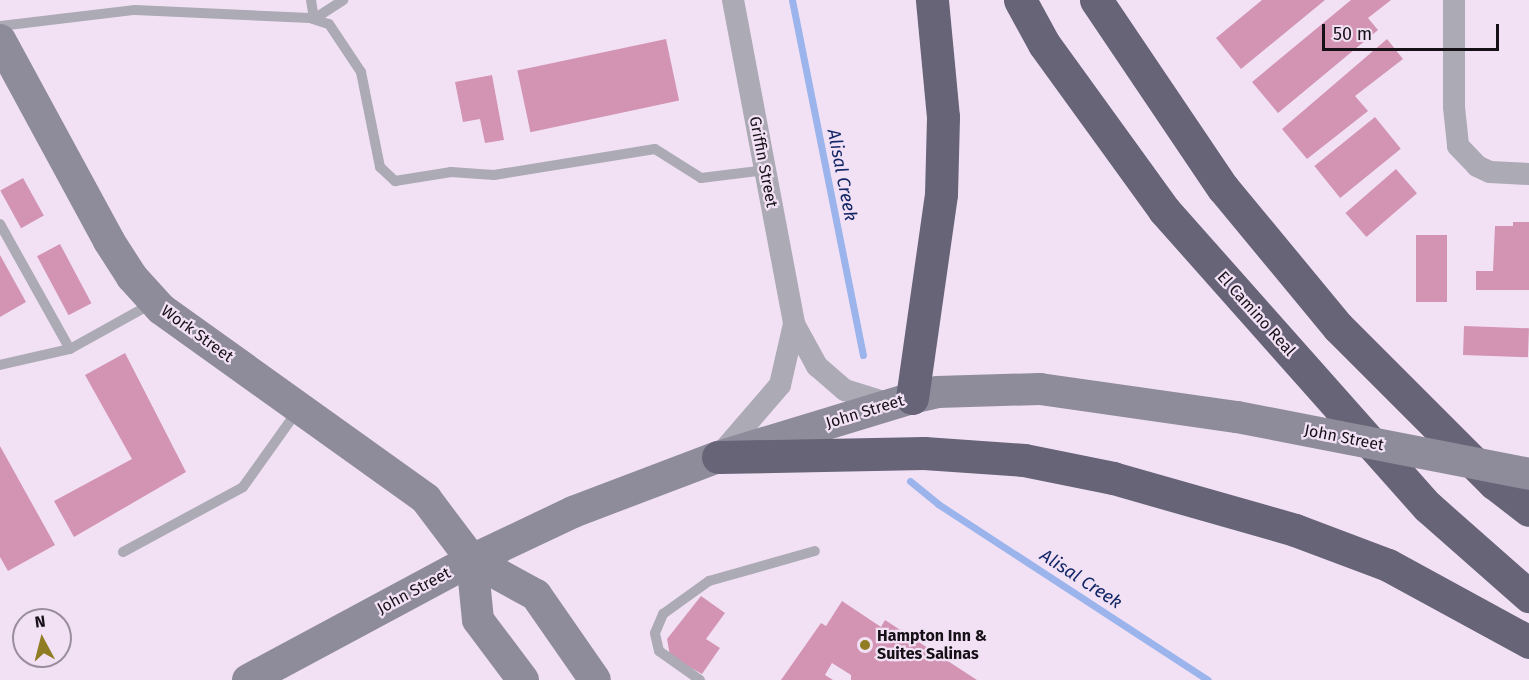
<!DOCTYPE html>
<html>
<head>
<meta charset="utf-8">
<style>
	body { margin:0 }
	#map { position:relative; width:1529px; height:680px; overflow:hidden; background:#f2e1f5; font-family:"Fira Sans",sans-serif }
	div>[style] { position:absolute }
	.stream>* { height:7px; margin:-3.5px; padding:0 3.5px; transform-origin:3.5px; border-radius:3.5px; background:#9cb4ec }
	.building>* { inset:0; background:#d394b4; transform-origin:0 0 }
	.lane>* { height:10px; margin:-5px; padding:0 5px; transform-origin:5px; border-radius:5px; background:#acaab4 }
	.street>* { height:22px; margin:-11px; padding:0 11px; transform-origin:11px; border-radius:11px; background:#acaab4 }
	.secondary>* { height:32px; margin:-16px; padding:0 16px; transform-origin:16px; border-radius:16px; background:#8e8c9b }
	.highway>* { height:33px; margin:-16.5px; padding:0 16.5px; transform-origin:16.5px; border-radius:16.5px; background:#676478 }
	.secondary-bridge>* { height:32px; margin:-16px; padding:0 16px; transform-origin:16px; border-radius:16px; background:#8e8c9b }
	.dots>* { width:16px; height:16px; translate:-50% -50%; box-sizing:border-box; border:3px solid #f2e1f5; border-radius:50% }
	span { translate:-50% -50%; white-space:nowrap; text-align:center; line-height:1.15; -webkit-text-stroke:4.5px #f2e1f5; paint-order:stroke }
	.street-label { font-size:16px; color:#161017 }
	.poi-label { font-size:16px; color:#161017; font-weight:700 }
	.left { translate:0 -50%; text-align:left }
	.water-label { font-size:18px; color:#132767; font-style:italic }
	.north { position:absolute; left:12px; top:608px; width:60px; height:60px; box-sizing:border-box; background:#f2e1f5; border:2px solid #9a8d9c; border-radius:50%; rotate:353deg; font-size:16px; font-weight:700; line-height:24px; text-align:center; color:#161017 }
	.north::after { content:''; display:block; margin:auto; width:21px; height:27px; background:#907d23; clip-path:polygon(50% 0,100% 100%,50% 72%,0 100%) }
	.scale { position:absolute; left:1322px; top:24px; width:177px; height:27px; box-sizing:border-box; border:3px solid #161017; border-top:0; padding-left:8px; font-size:18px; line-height:21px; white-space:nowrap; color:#161017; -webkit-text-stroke:4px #f2e1f5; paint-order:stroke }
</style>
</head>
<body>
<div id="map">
	<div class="stream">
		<div style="left:792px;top:0;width:362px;rotate:78.7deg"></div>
		<div style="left:910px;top:481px;width:36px;rotate:39deg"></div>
		<div style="left:938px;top:504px;width:322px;rotate:33.1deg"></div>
	</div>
	<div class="building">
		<div style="clip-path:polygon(1262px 0,1325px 0,1241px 69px,1216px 38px)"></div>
		<div style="clip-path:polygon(1351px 0,1391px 0,1368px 18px,1378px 30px,1278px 113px,1252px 82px)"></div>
		<div style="left:666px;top:39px;width:63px;height:152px;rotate:78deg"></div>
		<div style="clip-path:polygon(1387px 39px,1403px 59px,1355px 96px,1368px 111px,1307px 159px,1282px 129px)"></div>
		<div style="clip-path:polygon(492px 75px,504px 140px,485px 143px,480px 119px,463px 122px,455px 82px)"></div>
		<div style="left:1375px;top:117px;width:41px;height:78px;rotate:51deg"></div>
		<div style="left:1396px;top:169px;width:32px;height:67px;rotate:49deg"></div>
		<div style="left:23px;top:178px;width:43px;height:26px;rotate:61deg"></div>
		<div style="clip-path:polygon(1513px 222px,1529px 222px,1529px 290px,1476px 290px,1476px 271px,1493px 271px,1495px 226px,1513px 226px)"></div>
		<div style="left:1416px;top:235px;width:31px;height:67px"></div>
		<div style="left:60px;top:244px;width:67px;height:26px;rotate:62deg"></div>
		<div style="clip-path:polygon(0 255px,26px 302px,0 317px)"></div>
		<div style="left:1464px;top:326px;width:65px;height:29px;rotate:2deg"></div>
		<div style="clip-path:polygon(125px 353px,186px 472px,74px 537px,54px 501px,132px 459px,85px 375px)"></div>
		<div style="clip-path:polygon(0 446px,55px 545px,8px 571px,0 557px)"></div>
		<div style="clip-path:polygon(701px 596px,725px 613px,706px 639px,720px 648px,702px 674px,670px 656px,667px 639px)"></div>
		<div style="clip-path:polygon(842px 601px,881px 627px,885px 620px,977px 680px,851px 680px,851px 675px,832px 663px,825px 675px,833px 680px,781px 680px,821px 623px,826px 626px)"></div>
	</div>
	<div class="lane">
		<div style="left:311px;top:0;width:19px;rotate:81deg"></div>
		<div style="left:314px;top:19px;width:35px;rotate:-33deg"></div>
		<div style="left:0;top:26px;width:136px;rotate:-6.8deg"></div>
		<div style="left:135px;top:10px;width:175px;rotate:2.6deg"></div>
		<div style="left:310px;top:18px;width:20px;rotate:18deg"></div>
		<div style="left:329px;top:24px;width:58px;rotate:56.3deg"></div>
		<div style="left:361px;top:72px;width:97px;rotate:78.7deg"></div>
		<div style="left:380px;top:167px;width:21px;rotate:43deg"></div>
		<div style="left:395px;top:181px;width:57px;rotate:-9.1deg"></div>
		<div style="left:451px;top:172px;width:43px;rotate:4deg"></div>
		<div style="left:494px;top:175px;width:163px;rotate:-9.2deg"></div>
		<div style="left:655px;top:149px;width:54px;rotate:32.2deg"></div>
		<div style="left:701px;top:178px;width:64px;rotate:-7.1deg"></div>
		<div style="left:0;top:224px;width:143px;rotate:60.8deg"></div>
		<div style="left:0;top:365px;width:72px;rotate:-12.9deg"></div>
		<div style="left:70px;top:349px;width:93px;rotate:-29.1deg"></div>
		<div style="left:123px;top:552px;width:136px;rotate:-28.4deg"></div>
		<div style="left:243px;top:487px;width:95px;rotate:-54.5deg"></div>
		<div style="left:700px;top:680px;width:50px;rotate:-144.7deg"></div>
		<div style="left:659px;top:651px;width:18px;rotate:-103deg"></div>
		<div style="left:655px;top:633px;width:21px;rotate:-67deg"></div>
		<div style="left:663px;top:614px;width:57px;rotate:-35.7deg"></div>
		<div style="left:709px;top:581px;width:110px;rotate:-15.8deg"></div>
	</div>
	<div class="street">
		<div style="left:733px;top:0;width:330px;rotate:79.3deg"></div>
		<div style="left:794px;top:324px;width:48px;rotate:61.3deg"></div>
		<div style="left:817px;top:366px;width:37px;rotate:41deg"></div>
		<div style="left:845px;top:390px;width:47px;rotate:17.3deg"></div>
		<div style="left:1454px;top:0;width:107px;rotate:90deg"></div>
		<div style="left:1454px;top:107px;width:39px;rotate:84deg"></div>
		<div style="left:1458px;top:146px;width:28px;rotate:46deg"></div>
		<div style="left:1477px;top:166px;width:14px;rotate:25deg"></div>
		<div style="left:1490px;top:172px;width:39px;rotate:3deg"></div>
		<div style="left:718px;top:457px;width:95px;rotate:-49.3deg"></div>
		<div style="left:780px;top:385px;width:63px;rotate:-77.1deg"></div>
	</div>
	<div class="secondary">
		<div style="left:0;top:40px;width:229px;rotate:61.5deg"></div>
		<div style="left:109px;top:241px;width:43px;rotate:57.4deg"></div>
		<div style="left:132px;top:277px;width:43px;rotate:47.8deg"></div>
		<div style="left:161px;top:309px;width:326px;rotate:35.6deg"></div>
		<div style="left:426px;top:499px;width:76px;rotate:53deg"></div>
		<div style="left:472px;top:560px;width:73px;rotate:28.7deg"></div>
		<div style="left:536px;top:595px;width:103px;rotate:55.2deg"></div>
		<div style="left:472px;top:560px;width:60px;rotate:84.3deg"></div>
		<div style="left:478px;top:620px;width:75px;rotate:53.1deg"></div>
		<div style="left:248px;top:680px;width:254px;rotate:-28.2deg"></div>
		<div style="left:472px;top:560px;width:112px;rotate:-25.4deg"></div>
		<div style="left:573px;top:512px;width:155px;rotate:-20.8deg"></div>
		<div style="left:718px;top:457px;width:203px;rotate:-16.9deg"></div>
		<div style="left:912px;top:398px;width:26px;rotate:-13deg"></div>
		<div style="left:937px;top:392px;width:103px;rotate:-1.7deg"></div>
		<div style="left:1040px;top:389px;width:199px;rotate:8.1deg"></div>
	</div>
	<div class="highway">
		<div style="left:1020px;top:0;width:50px;rotate:61.4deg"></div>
		<div style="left:1044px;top:44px;width:205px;rotate:54.1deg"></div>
		<div style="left:1164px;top:210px;width:397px;rotate:48.4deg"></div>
		<div style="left:1428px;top:507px;width:135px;rotate:41.4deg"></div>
		<div style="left:1096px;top:0;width:227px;rotate:56deg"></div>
		<div style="left:1223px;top:188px;width:180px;rotate:50.4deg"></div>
		<div style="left:1338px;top:327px;width:221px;rotate:45deg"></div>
		<div style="left:1494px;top:483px;width:44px;rotate:37.6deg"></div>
		<div style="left:912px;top:398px;width:206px;rotate:-81.9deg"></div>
		<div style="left:941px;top:194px;width:77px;rotate:-88.5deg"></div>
		<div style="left:943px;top:117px;width:118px;rotate:-95.4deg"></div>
		<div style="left:718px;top:457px;width:206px;rotate:-1.1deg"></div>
		<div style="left:924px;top:453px;width:100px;rotate:4deg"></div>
		<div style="left:1024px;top:460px;width:91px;rotate:11.4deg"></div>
		<div style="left:1113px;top:478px;width:189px;rotate:15.9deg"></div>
		<div style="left:1295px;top:530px;width:99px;rotate:20.6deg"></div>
		<div style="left:1388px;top:565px;width:161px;rotate:28.6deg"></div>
	</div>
	<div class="secondary-bridge">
		<div style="left:1237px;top:417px;width:298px;rotate:11deg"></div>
	</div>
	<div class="dots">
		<div style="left:865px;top:645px;background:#907d23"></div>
	</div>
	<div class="street-label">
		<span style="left:763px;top:162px;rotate:79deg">Griffin Street</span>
		<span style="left:1256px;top:314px;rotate:48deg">El Camino Real</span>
		<span style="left:197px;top:334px;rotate:36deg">Work Street</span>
		<span style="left:865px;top:412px;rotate:-17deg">John Street</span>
		<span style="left:1344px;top:438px;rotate:11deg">John Street</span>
		<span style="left:414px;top:591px;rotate:-28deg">John Street</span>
	</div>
	<div class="poi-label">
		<span class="left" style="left:877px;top:645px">Hampton Inn &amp;<br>Suites Salinas</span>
	</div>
	<div class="water-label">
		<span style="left:842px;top:175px;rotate:79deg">Alisal Creek</span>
		<span style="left:1081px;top:579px;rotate:33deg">Alisal Creek</span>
	</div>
	<div class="north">N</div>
	<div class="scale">50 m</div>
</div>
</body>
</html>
